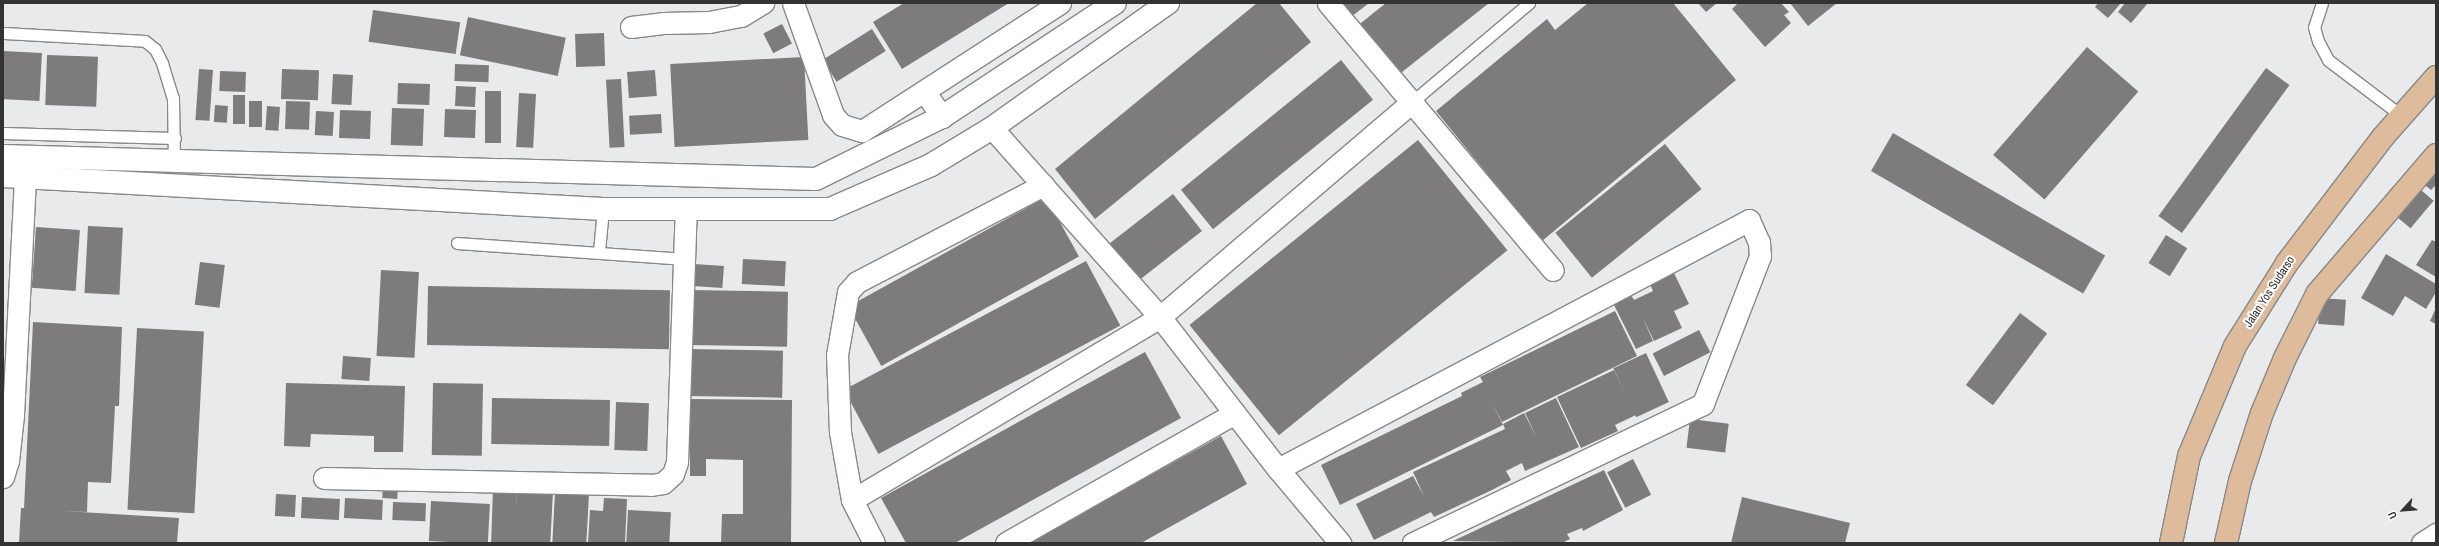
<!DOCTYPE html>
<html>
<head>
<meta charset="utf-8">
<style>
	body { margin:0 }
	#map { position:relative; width:2439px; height:546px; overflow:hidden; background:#e9eaec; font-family:"Archivo Narrow",sans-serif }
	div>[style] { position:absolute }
	.building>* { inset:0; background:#7d7b7c; transform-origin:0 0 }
	.roads { filter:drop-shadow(1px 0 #878889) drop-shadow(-1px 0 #878889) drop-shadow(0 1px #878889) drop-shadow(0 -1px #878889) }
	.lane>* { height:11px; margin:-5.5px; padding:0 5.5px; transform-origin:5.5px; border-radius:5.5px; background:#fff }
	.street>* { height:21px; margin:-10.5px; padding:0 10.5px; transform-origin:10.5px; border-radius:10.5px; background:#fff }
	.secondary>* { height:22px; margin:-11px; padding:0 11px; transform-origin:11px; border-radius:11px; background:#fff }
	.primary>* { height:22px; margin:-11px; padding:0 11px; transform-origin:11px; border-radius:11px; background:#debb9b }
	span { translate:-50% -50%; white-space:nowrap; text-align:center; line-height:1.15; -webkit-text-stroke:4px #fff; paint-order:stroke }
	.street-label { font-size:12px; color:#333 }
	.frame { position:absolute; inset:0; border:4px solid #333; pointer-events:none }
	.north { position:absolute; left:2383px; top:490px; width:40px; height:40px; -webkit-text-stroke:3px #fff; paint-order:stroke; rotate:244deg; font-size:11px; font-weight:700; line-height:16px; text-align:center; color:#333 }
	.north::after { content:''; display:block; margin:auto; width:14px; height:18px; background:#333; clip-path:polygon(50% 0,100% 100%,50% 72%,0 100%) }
</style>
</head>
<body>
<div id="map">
	<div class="building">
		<div style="clip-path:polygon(904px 3px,1009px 3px,902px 69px,873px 22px)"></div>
		<div style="clip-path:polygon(1257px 3px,1279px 3px,1311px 42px,1095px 219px,1055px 169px)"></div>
		<div style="clip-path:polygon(1340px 3px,1369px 3px,1351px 17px)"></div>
		<div style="clip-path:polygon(1386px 3px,1489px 3px,1397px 76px,1356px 27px)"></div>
		<div style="clip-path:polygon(1588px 3px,1673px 3px,1736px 80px,1542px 241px,1436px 111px,1547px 19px,1555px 30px)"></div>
		<div style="clip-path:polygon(1698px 3px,1717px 3px,1706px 12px)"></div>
		<div style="clip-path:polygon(1738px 3px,1781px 3px,1789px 12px,1784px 15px,1791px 23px,1765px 47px,1732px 9px)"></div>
		<div style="clip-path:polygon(1790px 3px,1837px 3px,1808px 26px)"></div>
		<div style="clip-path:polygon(2098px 3px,2121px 3px,2108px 18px,2095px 7px)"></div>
		<div style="clip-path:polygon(2125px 3px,2148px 3px,2131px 23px,2118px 12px)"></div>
		<div style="left:373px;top:10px;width:88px;height:32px;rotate:8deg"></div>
		<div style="left:468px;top:17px;width:100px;height:39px;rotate:12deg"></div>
		<div style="left:782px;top:24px;width:22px;height:21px;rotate:63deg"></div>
		<div style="left:872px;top:29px;width:26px;height:58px;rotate:58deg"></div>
		<div style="left:604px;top:33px;width:33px;height:29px;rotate:88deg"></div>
		<div style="left:2087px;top:47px;width:68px;height:143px;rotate:41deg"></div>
		<div style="left:3px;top:51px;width:39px;height:48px;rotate:3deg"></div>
		<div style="left:47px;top:55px;width:51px;height:50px;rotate:2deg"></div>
		<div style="left:804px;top:57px;width:83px;height:134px;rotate:87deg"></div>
		<div style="left:1341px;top:60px;width:51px;height:206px;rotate:51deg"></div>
		<div style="left:455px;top:64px;width:34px;height:17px;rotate:2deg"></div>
		<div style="left:2266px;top:68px;width:29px;height:183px;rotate:36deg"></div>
		<div style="left:199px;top:69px;width:14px;height:51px;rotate:4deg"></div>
		<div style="left:282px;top:69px;width:37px;height:30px;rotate:2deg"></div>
		<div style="left:655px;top:70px;width:26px;height:28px;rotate:86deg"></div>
		<div style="left:220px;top:71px;width:26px;height:20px;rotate:2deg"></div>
		<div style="left:333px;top:74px;width:20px;height:30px;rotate:3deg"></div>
		<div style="left:621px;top:79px;width:68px;height:15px;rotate:87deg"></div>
		<div style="left:398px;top:83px;width:32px;height:21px;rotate:2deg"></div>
		<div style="left:456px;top:86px;width:20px;height:20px;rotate:3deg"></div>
		<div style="left:485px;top:91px;width:16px;height:52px"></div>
		<div style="left:519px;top:93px;width:17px;height:54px;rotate:3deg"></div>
		<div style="left:233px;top:95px;width:12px;height:29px"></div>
		<div style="left:249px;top:101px;width:13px;height:26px"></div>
		<div style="left:286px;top:101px;width:24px;height:28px;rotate:2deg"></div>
		<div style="left:215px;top:105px;width:13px;height:17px;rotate:4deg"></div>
		<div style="left:267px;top:106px;width:13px;height:24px;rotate:4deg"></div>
		<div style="left:392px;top:108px;width:32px;height:37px;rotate:2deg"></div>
		<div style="left:445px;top:109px;width:31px;height:28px;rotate:2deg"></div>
		<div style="left:340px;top:110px;width:31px;height:28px;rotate:2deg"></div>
		<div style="left:316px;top:111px;width:18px;height:24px;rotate:3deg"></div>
		<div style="left:661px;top:114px;width:19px;height:32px;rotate:87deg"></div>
		<div style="left:1893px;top:133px;width:245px;height:44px;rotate:30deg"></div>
		<div style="left:1418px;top:140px;width:142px;height:294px;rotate:51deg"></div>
		<div style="left:1665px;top:144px;width:58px;height:141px;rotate:51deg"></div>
		<div style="clip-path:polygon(2436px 161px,2436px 185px,2431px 190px,2419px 180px)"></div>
		<div style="left:2416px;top:186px;width:23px;height:36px;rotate:40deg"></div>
		<div style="left:1173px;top:194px;width:47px;height:83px;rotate:52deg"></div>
		<div style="left:1046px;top:197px;width:68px;height:226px;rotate:61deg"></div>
		<div style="left:88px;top:226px;width:35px;height:67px;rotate:3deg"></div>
		<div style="left:36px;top:227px;width:44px;height:61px;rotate:4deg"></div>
		<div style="left:2166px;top:235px;width:25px;height:33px;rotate:32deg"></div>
		<div style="clip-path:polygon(2432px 240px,2436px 242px,2436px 277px,2416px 265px)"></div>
		<div style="clip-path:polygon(2386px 254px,2436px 284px,2436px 292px,2426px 309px,2405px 296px,2393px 316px,2361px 298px)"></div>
		<div style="left:743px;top:259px;width:43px;height:25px;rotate:3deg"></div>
		<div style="left:1086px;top:261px;width:73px;height:274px;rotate:62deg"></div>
		<div style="left:200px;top:262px;width:25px;height:43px;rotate:7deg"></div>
		<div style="left:694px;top:264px;width:30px;height:22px;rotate:4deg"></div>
		<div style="left:381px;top:270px;width:38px;height:86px;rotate:3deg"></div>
		<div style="clip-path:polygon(1674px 273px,1689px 304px,1674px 311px,1682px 328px,1654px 341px,1642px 316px,1653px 341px,1636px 349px,1613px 303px,1631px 295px,1634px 300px,1653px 291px,1650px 284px)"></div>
		<div style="left:428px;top:286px;width:242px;height:59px;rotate:1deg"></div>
		<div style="left:691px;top:290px;width:97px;height:55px;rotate:1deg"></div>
		<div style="left:2320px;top:298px;width:26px;height:26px;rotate:4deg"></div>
		<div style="clip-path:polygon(2436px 308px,2436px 324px,2430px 321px)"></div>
		<div style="clip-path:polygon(1615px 311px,1637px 356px,1502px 422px,1492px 403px,1503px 425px,1340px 505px,1321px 465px,1462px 396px,1461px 393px,1483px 382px,1480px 377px)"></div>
		<div style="left:2020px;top:313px;width:34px;height:90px;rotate:37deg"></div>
		<div style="clip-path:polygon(33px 322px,122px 327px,119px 406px,115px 406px,111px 483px,88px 482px,87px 512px,64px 511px,179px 518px,177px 543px,19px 543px,21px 508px,24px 508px)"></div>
		<div style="left:137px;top:328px;width:67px;height:182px;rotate:3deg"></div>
		<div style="left:1699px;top:330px;width:25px;height:52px;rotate:63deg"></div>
		<div style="left:688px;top:349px;width:95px;height:47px;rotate:1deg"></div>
		<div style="clip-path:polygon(1145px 352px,1181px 418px,955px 543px,906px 543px,881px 498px)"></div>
		<div style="left:1646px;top:353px;width:54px;height:36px;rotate:65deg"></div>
		<div style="left:343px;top:356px;width:28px;height:23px;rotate:4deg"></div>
		<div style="clip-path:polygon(1614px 370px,1636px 415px,1615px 425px,1618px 431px,1581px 448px,1557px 397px)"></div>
		<div style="clip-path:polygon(286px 383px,405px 386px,403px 452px,374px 452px,374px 436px,311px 434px,310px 447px,284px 446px)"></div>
		<div style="left:433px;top:383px;width:50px;height:72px;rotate:1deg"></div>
		<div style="left:492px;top:398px;width:118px;height:46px;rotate:1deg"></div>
		<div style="clip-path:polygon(1556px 398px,1579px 447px,1525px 471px,1522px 463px,1506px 471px,1511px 480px,1492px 490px,1434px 517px,1431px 512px,1374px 540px,1356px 504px,1413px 476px,1424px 496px,1413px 472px,1505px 429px,1503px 424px,1524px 413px,1537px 438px,1525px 413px)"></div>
		<div style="clip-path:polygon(690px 399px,792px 400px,791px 543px,721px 543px,722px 514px,743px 514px,743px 460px,706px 459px,706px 476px,690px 476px)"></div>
		<div style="left:616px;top:402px;width:33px;height:48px;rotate:2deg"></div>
		<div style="left:1690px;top:419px;width:39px;height:29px;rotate:7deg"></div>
		<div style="clip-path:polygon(1221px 436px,1247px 484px,1141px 543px,1028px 543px)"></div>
		<div style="left:1633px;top:459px;width:40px;height:29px;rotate:63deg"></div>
		<div style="clip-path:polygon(1604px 470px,1623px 510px,1583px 531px,1582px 528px,1567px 534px,1570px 539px,1562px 543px,1453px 541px)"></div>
		<div style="left:383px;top:487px;width:15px;height:11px;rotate:4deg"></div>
		<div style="left:493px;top:489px;width:24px;height:54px;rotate:2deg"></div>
		<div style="left:517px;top:490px;width:36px;height:53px;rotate:3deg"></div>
		<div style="left:555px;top:492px;width:34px;height:51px;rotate:3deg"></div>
		<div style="left:276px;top:494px;width:20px;height:22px;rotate:3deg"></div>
		<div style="left:302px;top:497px;width:38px;height:21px;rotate:3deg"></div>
		<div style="clip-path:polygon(1742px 497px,1850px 523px,1845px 543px,1731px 543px)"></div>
		<div style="left:345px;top:498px;width:38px;height:20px;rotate:3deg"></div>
		<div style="clip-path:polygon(604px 498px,627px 499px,625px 543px,588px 543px,590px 510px,603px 511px)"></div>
		<div style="left:431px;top:501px;width:59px;height:40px;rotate:3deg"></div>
		<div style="left:393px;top:502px;width:33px;height:18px;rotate:2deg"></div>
		<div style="left:628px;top:510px;width:43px;height:33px;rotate:3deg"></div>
	</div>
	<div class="roads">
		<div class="lane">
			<div style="left:2322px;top:3px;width:25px;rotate:108deg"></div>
			<div style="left:2314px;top:27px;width:15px;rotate:74deg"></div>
			<div style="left:2318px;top:41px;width:21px;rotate:62deg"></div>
			<div style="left:2328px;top:60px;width:93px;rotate:37.1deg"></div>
			<div style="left:4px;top:33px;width:141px;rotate:3.2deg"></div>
			<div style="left:145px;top:41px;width:13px;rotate:39deg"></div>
			<div style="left:155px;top:49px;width:16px;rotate:63deg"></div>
			<div style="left:162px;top:63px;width:37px;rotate:73deg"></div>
			<div style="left:173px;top:98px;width:63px;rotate:89.1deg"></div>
			<div style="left:1413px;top:101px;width:152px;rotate:-40.2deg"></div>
			<div style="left:3px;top:133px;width:172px;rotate:1.7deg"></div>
			<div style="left:457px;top:243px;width:229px;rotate:4deg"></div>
			<div style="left:599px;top:251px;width:42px;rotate:-84.6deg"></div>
		</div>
		<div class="street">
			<div style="left:793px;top:3px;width:119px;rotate:70.3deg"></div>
			<div style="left:833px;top:115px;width:13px;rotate:48deg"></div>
			<div style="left:842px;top:125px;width:21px;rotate:17deg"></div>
			<div style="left:862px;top:131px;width:236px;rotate:-32.9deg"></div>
			<div style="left:1328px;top:3px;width:349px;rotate:49.9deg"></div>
			<div style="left:631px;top:27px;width:32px;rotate:-7deg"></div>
			<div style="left:663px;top:23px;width:46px;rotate:-1.2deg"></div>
			<div style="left:709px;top:22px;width:33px;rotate:-11deg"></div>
			<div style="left:741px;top:16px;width:26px;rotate:-31deg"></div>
			<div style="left:924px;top:91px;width:32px;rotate:55deg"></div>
			<div style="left:992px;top:128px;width:253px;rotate:48.4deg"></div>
			<div style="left:1160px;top:317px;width:192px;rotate:52.2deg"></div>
			<div style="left:1278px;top:469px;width:97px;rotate:50deg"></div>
			<div style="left:1278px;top:469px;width:533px;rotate:-27.86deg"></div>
			<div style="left:1749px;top:220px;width:24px;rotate:66deg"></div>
			<div style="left:1759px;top:242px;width:14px;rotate:86deg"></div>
			<div style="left:1760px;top:256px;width:159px;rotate:111.1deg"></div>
			<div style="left:1703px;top:404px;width:322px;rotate:154.4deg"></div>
			<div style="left:3px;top:477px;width:17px;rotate:-73deg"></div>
			<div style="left:8px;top:461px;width:46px;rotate:-83.8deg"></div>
			<div style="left:13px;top:415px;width:256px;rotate:-87.1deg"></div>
			<div style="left:324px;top:478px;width:327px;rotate:1.2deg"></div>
			<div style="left:651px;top:485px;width:12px;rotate:-9deg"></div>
			<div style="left:663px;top:483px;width:13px;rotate:-42deg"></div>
			<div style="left:673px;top:474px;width:13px;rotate:-72deg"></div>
			<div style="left:677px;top:462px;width:252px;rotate:-88deg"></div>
			<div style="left:852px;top:500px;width:358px;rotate:-30.7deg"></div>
			<div style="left:1160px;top:317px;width:333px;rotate:-40.5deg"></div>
			<div style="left:874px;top:543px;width:48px;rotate:-117.1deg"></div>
			<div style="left:852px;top:500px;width:69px;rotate:-100deg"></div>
			<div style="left:840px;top:432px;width:77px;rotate:-92.2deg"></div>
			<div style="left:837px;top:355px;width:64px;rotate:-80.1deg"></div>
			<div style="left:848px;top:292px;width:13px;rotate:-48deg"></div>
			<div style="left:857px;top:282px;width:210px;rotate:-27.5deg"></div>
			<div style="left:1006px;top:543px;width:263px;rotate:-29.6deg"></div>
			<div style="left:2422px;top:543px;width:17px;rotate:-33deg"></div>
		</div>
		<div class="secondary">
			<div style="left:3px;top:156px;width:813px;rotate:1.62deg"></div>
			<div style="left:816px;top:179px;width:140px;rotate:-26.2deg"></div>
			<div style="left:942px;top:117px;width:207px;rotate:-33.4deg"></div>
			<div style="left:3px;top:176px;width:601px;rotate:3.15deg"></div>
			<div style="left:603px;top:209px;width:227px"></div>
			<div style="left:830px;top:209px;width:110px;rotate:-23.5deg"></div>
			<div style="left:931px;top:165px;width:71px;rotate:-31.2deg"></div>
			<div style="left:992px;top:128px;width:216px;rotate:-35.4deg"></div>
		</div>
		<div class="primary">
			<div style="left:2171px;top:543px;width:89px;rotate:-78.3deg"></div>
			<div style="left:2189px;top:456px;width:119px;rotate:-67.3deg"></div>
			<div style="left:2235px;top:346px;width:98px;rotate:-57.9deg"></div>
			<div style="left:2287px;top:263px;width:158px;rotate:-52.7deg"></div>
			<div style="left:2383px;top:137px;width:80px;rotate:-48.5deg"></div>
			<div style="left:2226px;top:543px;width:64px;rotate:-77.3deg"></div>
			<div style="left:2240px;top:481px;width:71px;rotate:-72.1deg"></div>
			<div style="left:2262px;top:413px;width:60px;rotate:-67.3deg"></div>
			<div style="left:2285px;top:358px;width:72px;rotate:-63.4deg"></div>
			<div style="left:2317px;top:294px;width:183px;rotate:-49.4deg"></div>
		</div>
	</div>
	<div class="street-label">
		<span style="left:2270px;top:292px;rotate:-57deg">Jalan Yos Sudarso</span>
	</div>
	<div class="frame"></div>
	<div class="north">U</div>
</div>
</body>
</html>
